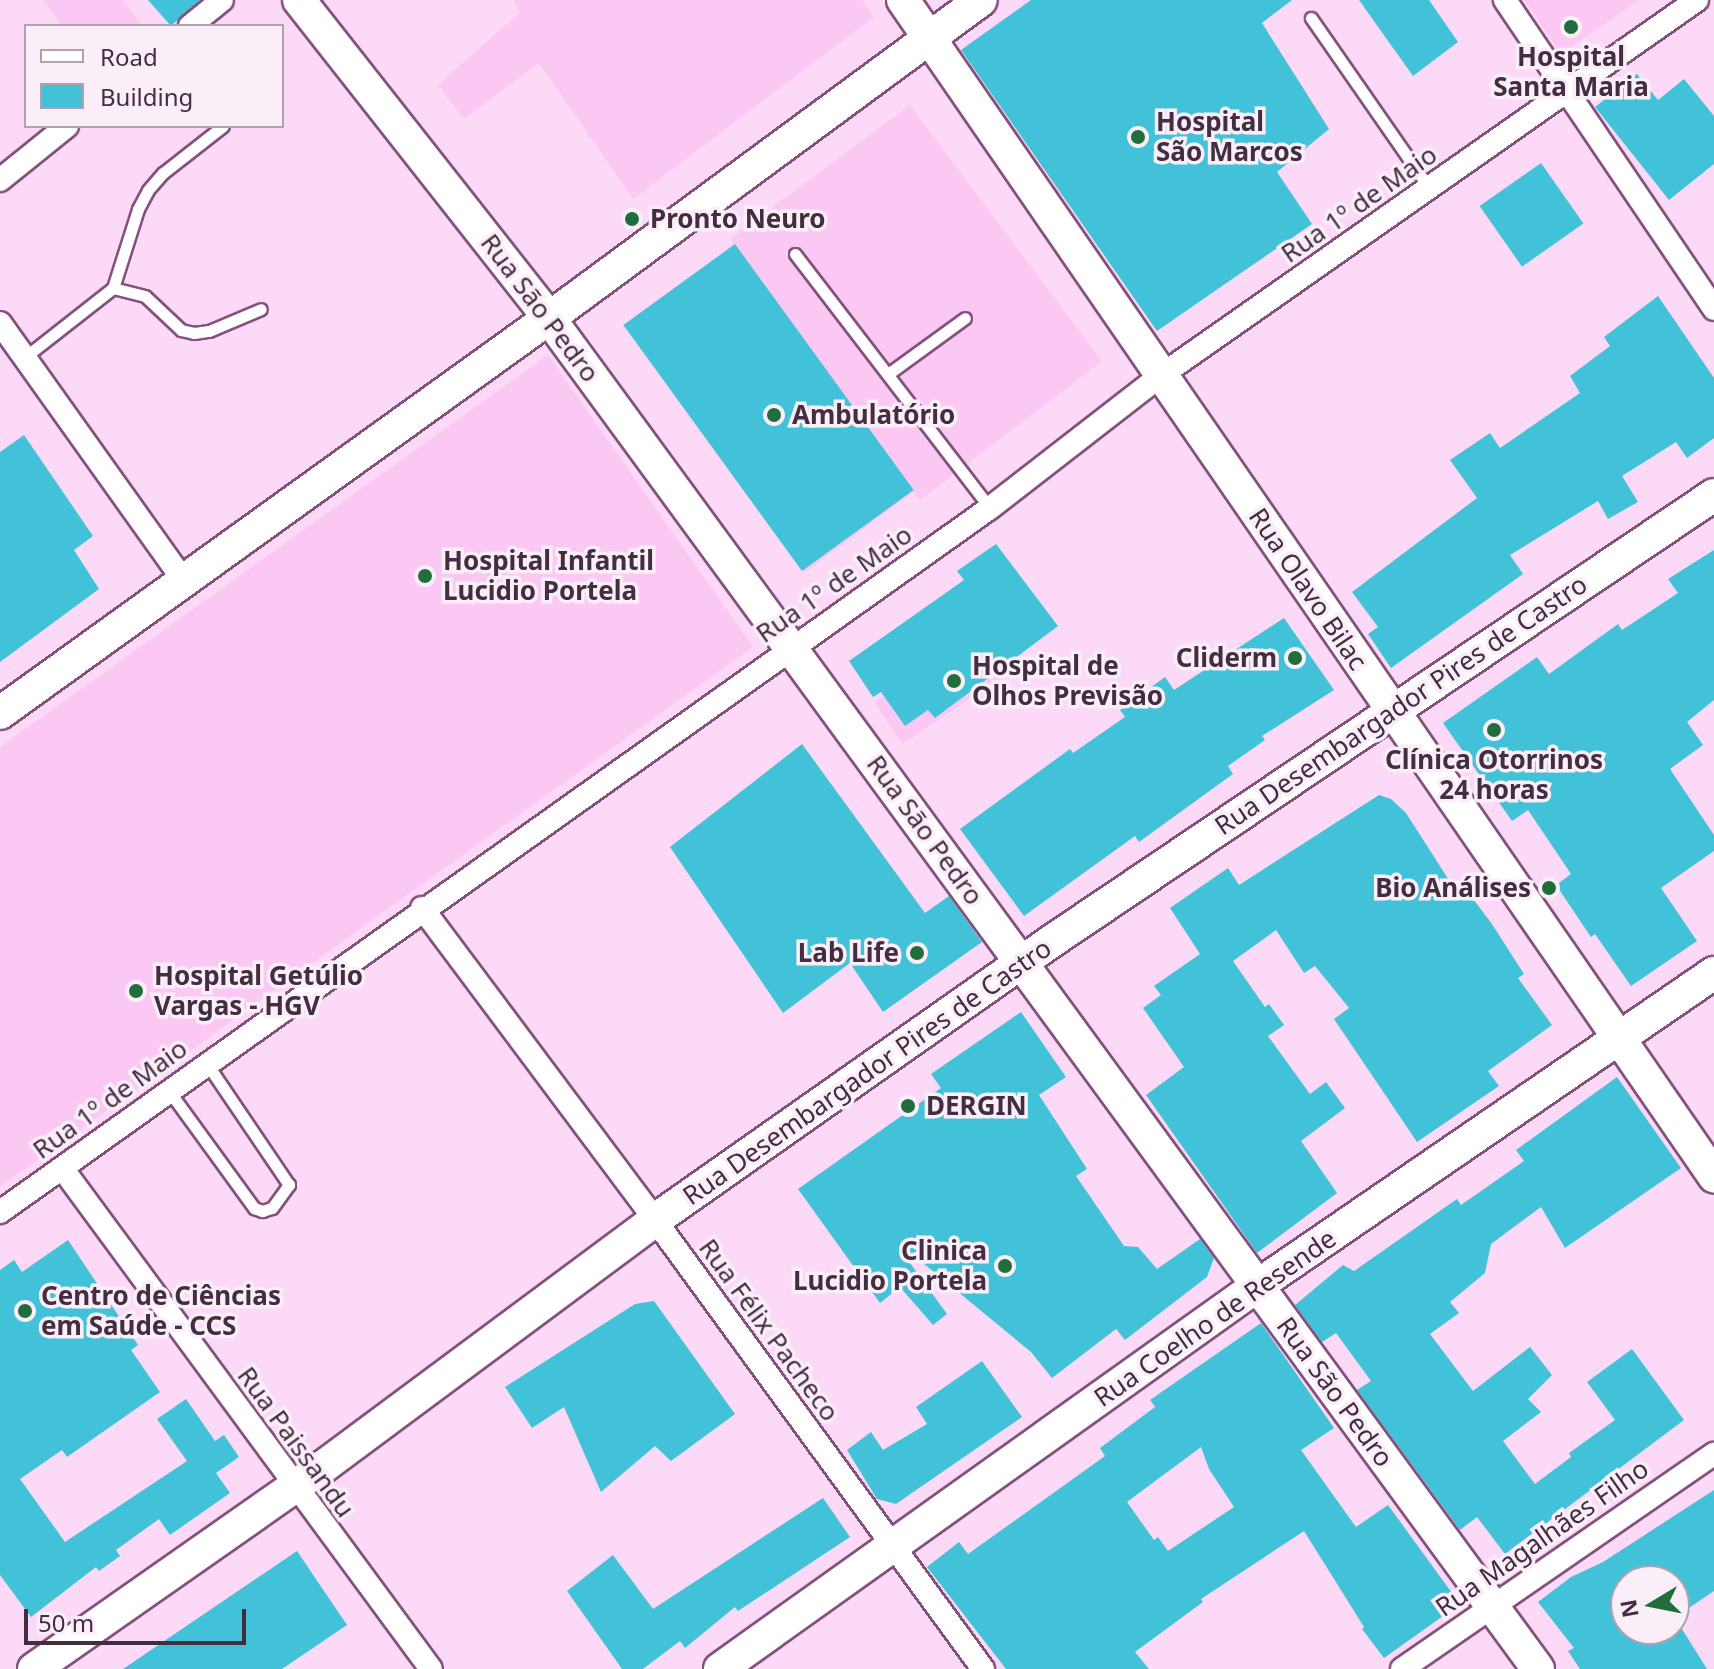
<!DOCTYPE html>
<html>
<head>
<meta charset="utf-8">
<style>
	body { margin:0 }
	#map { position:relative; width:1714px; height:1669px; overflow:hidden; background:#fcd9f6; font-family:"Noto Sans",sans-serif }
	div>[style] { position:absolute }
	.built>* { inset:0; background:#fbc8f3; transform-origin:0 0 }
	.building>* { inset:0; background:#42c2d8; transform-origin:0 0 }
	.roads { filter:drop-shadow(2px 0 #84517d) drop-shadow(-2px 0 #84517d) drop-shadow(0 2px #84517d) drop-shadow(0 -2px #84517d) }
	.lane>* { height:11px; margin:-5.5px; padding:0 5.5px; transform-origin:5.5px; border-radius:5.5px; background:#fff }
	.street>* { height:22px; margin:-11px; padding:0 11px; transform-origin:11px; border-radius:11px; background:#fff }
	.secondary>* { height:32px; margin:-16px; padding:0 16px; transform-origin:16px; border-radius:16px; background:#fff }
	.dots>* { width:22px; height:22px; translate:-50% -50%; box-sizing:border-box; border:4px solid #faeef8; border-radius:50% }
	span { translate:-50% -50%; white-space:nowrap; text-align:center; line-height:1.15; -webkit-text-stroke:7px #faeef8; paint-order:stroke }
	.poi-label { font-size:26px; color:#432d40; font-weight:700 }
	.left { translate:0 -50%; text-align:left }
	.right { translate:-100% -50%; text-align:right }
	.street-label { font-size:26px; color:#432d40 }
	.legend { position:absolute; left:24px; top:24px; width:260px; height:104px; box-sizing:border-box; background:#faeef8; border:2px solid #b1a1ae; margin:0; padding:10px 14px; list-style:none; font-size:24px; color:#432d40 }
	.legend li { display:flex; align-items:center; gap:16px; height:40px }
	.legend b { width:40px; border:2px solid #b1a1ae }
	.north { position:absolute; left:1610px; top:1565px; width:80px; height:80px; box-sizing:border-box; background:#faeef8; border:2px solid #b1a1ae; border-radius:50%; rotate:260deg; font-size:22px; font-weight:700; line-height:32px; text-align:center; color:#432d40 }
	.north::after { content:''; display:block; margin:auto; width:28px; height:36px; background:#216e3c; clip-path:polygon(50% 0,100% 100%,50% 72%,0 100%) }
	.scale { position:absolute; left:24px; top:1609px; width:222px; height:36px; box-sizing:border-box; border:4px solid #432d40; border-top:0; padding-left:10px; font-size:24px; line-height:28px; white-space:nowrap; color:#432d40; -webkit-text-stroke:6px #faeef8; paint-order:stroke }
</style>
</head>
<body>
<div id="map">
	<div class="built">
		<div style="clip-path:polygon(43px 0,123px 0,143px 26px,62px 26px)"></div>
		<div style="clip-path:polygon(513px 0,862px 0,874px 17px,633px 199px,539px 63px,464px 119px,438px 85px,520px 12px)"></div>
		<div style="clip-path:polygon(1524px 0,1639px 0,1561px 54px)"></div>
		<div style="clip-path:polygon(910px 105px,1102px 361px,920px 500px,913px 492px,805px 572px,624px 326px,734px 245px,731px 238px)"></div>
		<div style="clip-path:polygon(548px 355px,753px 647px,0 1187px,0 747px)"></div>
		<div style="left:994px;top:622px;width:50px;height:144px;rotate:56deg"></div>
	</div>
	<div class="building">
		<div style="clip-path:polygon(148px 0,200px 0,171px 26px)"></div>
		<div style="clip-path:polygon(1031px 0,1292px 0,1262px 23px,1329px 129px,1277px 172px,1312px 224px,1157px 331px,961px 50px)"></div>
		<div style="clip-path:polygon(1359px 0,1429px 0,1458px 42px,1413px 76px)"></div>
		<div style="clip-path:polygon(1637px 74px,1658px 100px,1684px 79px,1714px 116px,1714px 164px,1669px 200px,1595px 107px)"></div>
		<div style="left:1541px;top:163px;width:74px;height:75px;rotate:55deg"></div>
		<div style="left:735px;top:244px;width:304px;height:138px;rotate:54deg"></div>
		<div style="clip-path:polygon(1658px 296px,1714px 378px,1714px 438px,1687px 458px,1676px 442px,1622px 476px,1638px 502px,1608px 519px,1598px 501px,1510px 555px,1523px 574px,1391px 668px,1368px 634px,1378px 627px,1352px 592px,1477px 498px,1450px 460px,1490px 433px,1500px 448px,1580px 393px,1570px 376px,1610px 346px,1604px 337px)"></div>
		<div style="clip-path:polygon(24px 435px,93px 536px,74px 550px,99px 589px,0 662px,0 452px)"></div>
		<div style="clip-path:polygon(996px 544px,1058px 626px,935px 718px,928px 710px,905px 726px,881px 692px,873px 697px,849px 661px,964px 580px,957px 571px)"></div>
		<div style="clip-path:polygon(1714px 550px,1714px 700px,1687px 722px,1703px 745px,1670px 769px,1714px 835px,1714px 851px,1661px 888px,1697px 941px,1631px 986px,1595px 934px,1591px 937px,1556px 885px,1571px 874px,1528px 810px,1512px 821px,1443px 723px,1537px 657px,1549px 674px,1618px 624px,1622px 630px,1678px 593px,1668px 579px)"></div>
		<div style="clip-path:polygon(1284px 618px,1334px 690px,1262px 736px,1265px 740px,1228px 766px,1233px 774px,1139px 842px,1135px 836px,1024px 916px,960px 829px,1070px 749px,1073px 753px,1125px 717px,1120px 710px,1165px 677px,1174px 690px)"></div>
		<div style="clip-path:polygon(802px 744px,925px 913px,949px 896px,982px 942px,883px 1012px,850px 963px,783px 1013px,670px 847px)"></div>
		<div style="clip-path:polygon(1379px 795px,1391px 799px,1406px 813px,1454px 888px,1461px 883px,1492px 924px,1524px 974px,1518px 978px,1552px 1025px,1488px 1071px,1499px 1086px,1417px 1142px,1334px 1019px,1349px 1008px,1315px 966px,1304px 973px,1276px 930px,1233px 961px,1265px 1007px,1269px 1004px,1284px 1025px,1268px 1036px,1310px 1094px,1326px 1082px,1345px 1108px,1301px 1141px,1337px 1193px,1257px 1253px,1146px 1095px,1184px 1067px,1143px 1008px,1161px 995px,1154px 986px,1200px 954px,1170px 908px,1228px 868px,1239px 885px)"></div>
		<div style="clip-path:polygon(1021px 1012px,1066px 1077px,1039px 1095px,1087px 1169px,1076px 1176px,1124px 1246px,1138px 1247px,1157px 1269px,1200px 1239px,1214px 1258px,1207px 1277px,1125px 1340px,1116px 1329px,1052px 1378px,1031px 1352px,906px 1249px,902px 1252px,947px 1314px,933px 1325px,900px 1287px,880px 1303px,798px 1189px,941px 1088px,931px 1074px)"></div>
		<div style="clip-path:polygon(1617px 1077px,1681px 1168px,1565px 1248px,1541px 1207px,1491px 1244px,1485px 1273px,1450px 1302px,1459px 1313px,1430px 1334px,1473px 1391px,1530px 1347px,1552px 1375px,1528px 1399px,1541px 1412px,1503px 1441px,1535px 1484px,1571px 1457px,1569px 1453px,1615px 1420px,1587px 1382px,1632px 1349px,1684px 1420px,1505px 1554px,1477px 1517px,1460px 1530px,1357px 1390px,1371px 1381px,1336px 1333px,1322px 1342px,1295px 1305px,1343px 1265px,1354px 1271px,1457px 1199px,1461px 1205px,1524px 1161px,1516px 1150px)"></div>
		<div style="clip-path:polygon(68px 1240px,138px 1345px,131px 1350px,160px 1392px,67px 1457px,62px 1450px,20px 1479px,65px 1542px,187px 1461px,157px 1419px,186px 1399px,215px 1441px,224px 1435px,239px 1457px,216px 1473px,230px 1493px,170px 1535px,159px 1519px,116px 1550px,120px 1556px,99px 1571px,96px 1567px,31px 1617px,0 1575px,0 1270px,14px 1260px,22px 1272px)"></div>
		<div style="clip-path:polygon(654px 1301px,735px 1414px,671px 1461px,655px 1446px,601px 1492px,564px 1407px,532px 1428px,505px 1387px,635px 1304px)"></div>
		<div style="clip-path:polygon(evenodd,1261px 1323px,1334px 1428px,1301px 1450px,1356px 1527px,1388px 1505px,1460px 1604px,1384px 1658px,1362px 1629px,1364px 1627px,1304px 1531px,1201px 1599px,1203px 1602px,1135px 1652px,1149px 1669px,1006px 1669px,927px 1567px,959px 1542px,968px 1554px,1105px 1456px,1100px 1448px,1155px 1407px,1150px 1400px,1261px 1323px,1201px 1447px,1209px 1469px,1234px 1507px,1168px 1551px,1158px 1537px,1154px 1540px,1127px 1502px,1201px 1447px)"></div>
		<div style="clip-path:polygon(982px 1361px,1022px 1417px,896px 1504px,877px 1499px,847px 1450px,871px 1432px,883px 1450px,927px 1424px,916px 1407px)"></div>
		<div style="clip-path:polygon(1714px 1490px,1714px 1591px,1674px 1618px,1674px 1581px,1626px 1581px,1626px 1629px,1682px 1629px,1707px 1669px,1580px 1669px,1568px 1651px,1574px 1648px,1538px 1602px,1571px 1577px,1603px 1562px)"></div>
		<div style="clip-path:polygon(823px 1498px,850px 1537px,738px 1611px,735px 1607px,685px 1648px,680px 1641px,643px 1669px,622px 1669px,567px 1591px,613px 1555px,653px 1609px)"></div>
		<div style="clip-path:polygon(297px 1551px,347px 1625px,282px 1669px,123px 1669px)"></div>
	</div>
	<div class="roads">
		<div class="lane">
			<div style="left:1311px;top:18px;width:208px;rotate:55.2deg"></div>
			<div style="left:795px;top:254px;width:320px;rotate:52.5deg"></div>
			<div style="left:113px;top:288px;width:33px;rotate:14deg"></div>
			<div style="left:145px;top:296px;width:50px;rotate:43.4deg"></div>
			<div style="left:181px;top:330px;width:13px;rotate:13deg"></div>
			<div style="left:194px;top:333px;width:15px;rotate:-8deg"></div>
			<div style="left:209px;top:331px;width:56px;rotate:-22.9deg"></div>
			<div style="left:25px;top:357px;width:112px;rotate:-38.1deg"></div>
			<div style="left:113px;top:288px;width:83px;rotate:-72.4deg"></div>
			<div style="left:138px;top:209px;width:21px;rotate:-62deg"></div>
			<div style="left:148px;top:190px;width:23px;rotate:-49deg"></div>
			<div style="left:163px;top:173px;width:76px;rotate:-38.1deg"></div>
			<div style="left:888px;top:374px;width:95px;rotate:-36deg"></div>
			<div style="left:169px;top:1091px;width:145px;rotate:54deg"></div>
			<div style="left:254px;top:1208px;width:9px;rotate:21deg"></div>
			<div style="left:262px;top:1211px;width:10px;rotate:-17deg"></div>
			<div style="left:272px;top:1208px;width:29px;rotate:-54deg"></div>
			<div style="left:289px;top:1185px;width:146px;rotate:-124.1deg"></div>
		</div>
		<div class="street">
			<div style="left:1505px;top:0;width:373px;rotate:55.9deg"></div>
			<div style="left:190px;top:26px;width:41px;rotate:-39.1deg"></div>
			<div style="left:0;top:180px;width:86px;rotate:-38.9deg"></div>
			<div style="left:0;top:323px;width:317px;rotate:54.5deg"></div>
			<div style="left:422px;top:908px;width:389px;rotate:53.2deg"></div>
			<div style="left:655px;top:1220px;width:556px;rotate:53.85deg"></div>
			<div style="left:62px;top:1168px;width:622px;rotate:53.63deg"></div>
			<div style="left:0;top:1212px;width:1215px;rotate:-35.42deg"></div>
			<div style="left:990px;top:508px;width:219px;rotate:-37.8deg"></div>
			<div style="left:1163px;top:374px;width:652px;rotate:-35.01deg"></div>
			<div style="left:1402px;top:1669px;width:379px;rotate:-34.6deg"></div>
		</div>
		<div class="secondary">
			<div style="left:299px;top:0;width:405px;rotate:51.8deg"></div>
			<div style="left:549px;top:318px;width:1674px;rotate:53.79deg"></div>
			<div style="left:903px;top:0;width:1429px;rotate:55.41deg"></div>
			<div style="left:0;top:713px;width:676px;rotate:-35.73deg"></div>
			<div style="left:549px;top:318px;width:536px;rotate:-36.36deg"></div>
			<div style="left:34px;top:1669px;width:354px;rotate:-35deg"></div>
			<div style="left:324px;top:1466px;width:412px;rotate:-36.6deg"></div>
			<div style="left:655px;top:1220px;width:485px;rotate:-35.1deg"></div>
			<div style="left:1052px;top:941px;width:798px;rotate:-33.97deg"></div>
			<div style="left:720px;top:1669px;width:660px;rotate:-35.5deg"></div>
			<div style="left:1257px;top:1286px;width:554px;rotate:-34.41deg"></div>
		</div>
	</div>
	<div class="dots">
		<div style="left:1571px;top:27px;background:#216e3c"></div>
		<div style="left:1138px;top:137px;background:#216e3c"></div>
		<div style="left:632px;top:219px;background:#216e3c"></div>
		<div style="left:774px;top:415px;background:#216e3c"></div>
		<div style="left:425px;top:576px;background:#216e3c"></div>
		<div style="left:1295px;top:658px;background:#216e3c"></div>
		<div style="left:954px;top:681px;background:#216e3c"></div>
		<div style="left:1494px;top:730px;background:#216e3c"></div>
		<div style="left:1549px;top:888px;background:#216e3c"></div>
		<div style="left:917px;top:953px;background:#216e3c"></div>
		<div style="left:136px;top:991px;background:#216e3c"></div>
		<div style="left:908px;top:1106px;background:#216e3c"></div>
		<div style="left:1005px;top:1266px;background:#216e3c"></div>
		<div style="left:25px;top:1311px;background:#216e3c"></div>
	</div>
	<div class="poi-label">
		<span style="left:1571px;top:72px">Hospital<br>Santa Maria</span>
		<span class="left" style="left:1156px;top:137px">Hospital<br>São Marcos</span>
		<span class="left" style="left:650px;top:219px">Pronto Neuro</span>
		<span class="left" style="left:792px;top:415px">Ambulatório</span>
		<span class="left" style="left:443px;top:576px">Hospital Infantil<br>Lucidio Portela</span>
		<span class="right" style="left:1277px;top:658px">Cliderm</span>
		<span class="left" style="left:972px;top:681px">Hospital de<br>Olhos Previsão</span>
		<span style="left:1494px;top:775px">Clínica Otorrinos<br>24 horas</span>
		<span class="right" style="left:1531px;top:888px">Bio Análises</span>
		<span class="right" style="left:899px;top:953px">Lab Life</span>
		<span class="left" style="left:154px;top:991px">Hospital Getúlio<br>Vargas - HGV</span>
		<span class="left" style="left:926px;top:1106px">DERGIN</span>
		<span class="right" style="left:987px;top:1266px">Clinica<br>Lucidio Portela</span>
		<span class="left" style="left:41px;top:1311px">Centro de Ciências<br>em Saúde - CCS</span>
	</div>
	<div class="street-label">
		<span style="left:1359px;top:204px;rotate:-35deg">Rua 1º de Maio</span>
		<span style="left:540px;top:308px;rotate:53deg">Rua São Pedro</span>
		<span style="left:834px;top:584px;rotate:-35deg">Rua 1º de Maio</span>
		<span style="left:1308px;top:589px;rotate:56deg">Rua Olavo Bilac</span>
		<span style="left:1401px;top:705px;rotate:-34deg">Rua Desembargador Pires de Castro</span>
		<span style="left:925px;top:830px;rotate:54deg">Rua São Pedro</span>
		<span style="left:867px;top:1072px;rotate:-35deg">Rua Desembargador Pires de Castro</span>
		<span style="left:110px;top:1099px;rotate:-36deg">Rua 1º de Maio</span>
		<span style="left:1215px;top:1318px;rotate:-35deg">Rua Coelho de Resende</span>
		<span style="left:769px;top:1330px;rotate:54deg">Rua Félix Pacheco</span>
		<span style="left:1335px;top:1392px;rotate:54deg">Rua São Pedro</span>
		<span style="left:296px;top:1442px;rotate:54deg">Rua Paissandu</span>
		<span style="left:1542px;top:1538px;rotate:-35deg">Rua Magalhães Filho</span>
	</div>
	<ul class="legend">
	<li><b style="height:10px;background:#fff"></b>Road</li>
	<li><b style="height:22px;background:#42c2d8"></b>Building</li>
	</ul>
	<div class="north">N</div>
	<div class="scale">50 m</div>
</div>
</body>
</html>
